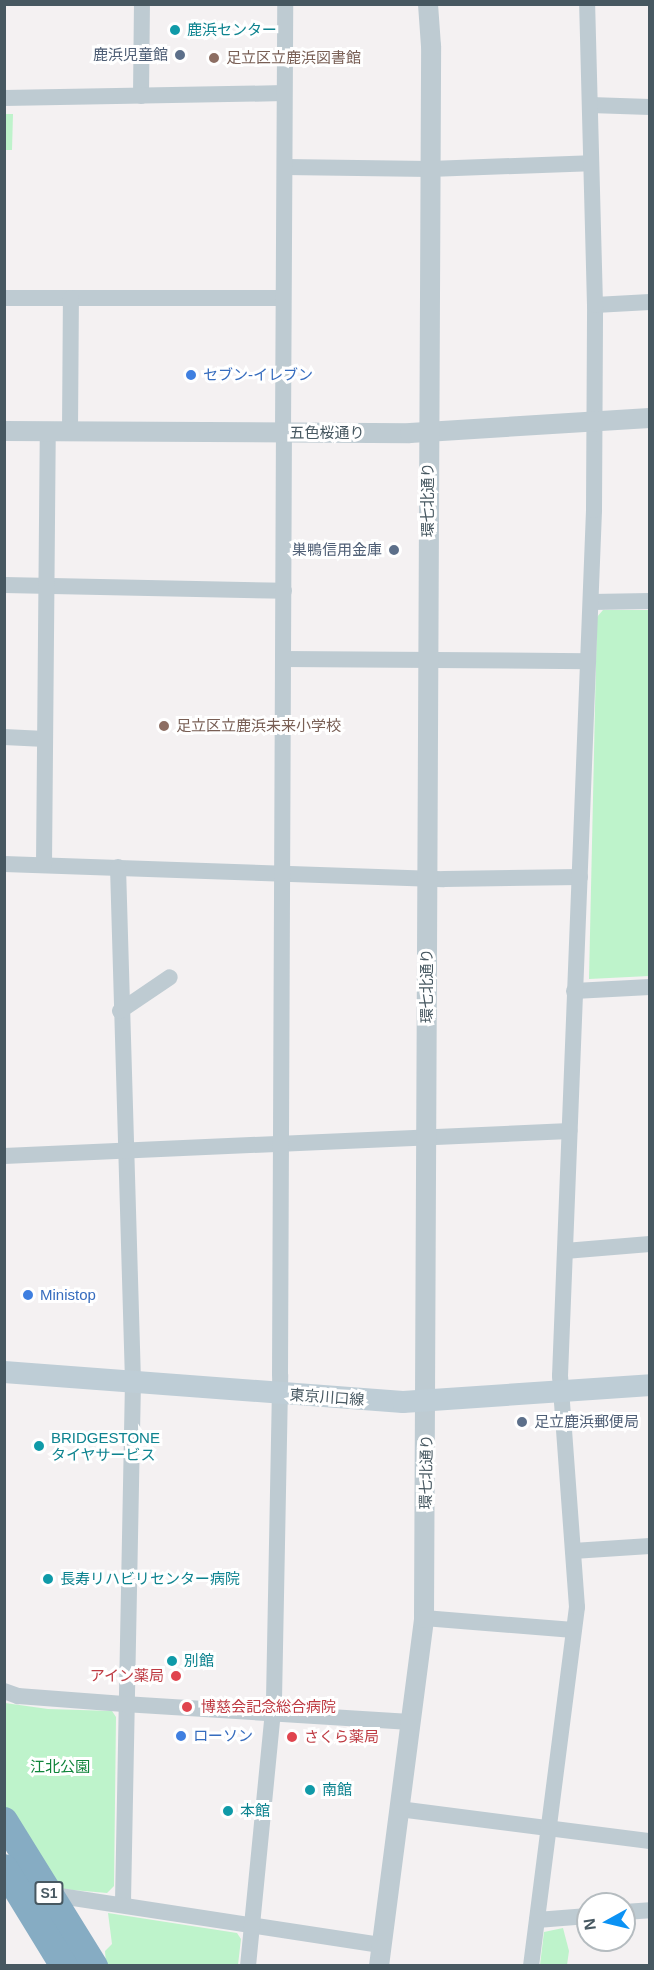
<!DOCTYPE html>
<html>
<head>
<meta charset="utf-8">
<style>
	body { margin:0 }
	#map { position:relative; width:654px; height:1970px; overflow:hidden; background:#f4f1f2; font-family:Helvetica,"Noto Sans JP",sans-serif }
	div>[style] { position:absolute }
	.green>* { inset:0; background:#bef3cb }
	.minor>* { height:16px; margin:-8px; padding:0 8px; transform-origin:8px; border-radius:8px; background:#becbd2 }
	.tertiary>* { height:20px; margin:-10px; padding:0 10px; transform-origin:10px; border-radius:10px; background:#becbd2 }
	.secondary>* { height:22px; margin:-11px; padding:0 11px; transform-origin:11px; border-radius:11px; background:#becdd6 }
	.motorway>* { height:28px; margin:-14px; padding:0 14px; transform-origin:14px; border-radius:14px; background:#86acc3 }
	.dots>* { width:16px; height:16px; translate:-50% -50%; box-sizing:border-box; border:3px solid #fff; border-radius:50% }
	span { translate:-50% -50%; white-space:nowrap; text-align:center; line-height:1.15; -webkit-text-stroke:6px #fff; paint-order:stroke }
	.shield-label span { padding:2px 4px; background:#fff; border:2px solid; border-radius:4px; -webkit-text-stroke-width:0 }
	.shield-label { font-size:14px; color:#475861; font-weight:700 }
	.culture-label { font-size:15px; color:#0d838f }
	.left { translate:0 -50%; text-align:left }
	.service-label { font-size:15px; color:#4e5e75 }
	.right { translate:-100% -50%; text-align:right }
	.education-label { font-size:15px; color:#785e54 }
	.shop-label { font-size:15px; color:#366cbe }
	.street-label { font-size:15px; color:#475861 }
	.health-label { font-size:15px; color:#be3a42 }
	.park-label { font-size:15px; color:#10843a }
	.frame { position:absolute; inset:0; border:6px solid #475861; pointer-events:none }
	.north { position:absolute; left:576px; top:1892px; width:60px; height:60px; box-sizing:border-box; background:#fff; border:2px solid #b5bcc0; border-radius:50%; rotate:262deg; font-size:16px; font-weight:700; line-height:24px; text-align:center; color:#475861 }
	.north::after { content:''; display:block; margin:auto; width:21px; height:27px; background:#0b92f4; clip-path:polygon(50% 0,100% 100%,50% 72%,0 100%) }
</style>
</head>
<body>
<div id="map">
	<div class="green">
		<div style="clip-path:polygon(4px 114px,13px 114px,12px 150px,5px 150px)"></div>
		<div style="clip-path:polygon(603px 610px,649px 610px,649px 976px,589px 979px,597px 617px)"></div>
		<div style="clip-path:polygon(5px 1703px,48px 1709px,112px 1711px,116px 1717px,114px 1886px,107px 1893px,50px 1888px,5px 1816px)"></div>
		<div style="clip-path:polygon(108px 1913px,237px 1933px,241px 1939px,238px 1965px,106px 1965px,105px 1951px,112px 1944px)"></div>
		<div style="clip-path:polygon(563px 1928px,569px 1951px,567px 1965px,540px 1965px,544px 1932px)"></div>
	</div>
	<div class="minor">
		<div style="left:141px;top:96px;width:92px;rotate:-89.4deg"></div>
		<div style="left:4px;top:98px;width:280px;rotate:-1deg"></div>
		<div style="left:590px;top:105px;width:60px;rotate:1.9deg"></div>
		<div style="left:285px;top:167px;width:145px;rotate:0.8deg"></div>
		<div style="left:430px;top:169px;width:160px;rotate:-2.1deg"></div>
		<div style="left:4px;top:298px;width:279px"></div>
		<div style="left:595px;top:305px;width:55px;rotate:-3.1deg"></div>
		<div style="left:70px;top:431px;width:133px;rotate:-89.6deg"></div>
		<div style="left:283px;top:433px;width:429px;rotate:-89.7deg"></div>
		<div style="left:4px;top:585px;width:280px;rotate:1.2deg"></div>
		<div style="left:591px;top:602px;width:59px;rotate:-1deg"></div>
		<div style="left:283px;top:659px;width:305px;rotate:0.4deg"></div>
		<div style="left:4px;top:737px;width:41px;rotate:2.8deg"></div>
		<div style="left:4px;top:864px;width:440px;rotate:2deg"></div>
		<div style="left:444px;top:879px;width:136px;rotate:-0.8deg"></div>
		<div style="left:44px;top:865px;width:433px;rotate:-89.5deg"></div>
		<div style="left:118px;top:867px;width:514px;rotate:88.33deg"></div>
		<div style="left:133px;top:1381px;width:523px;rotate:91.1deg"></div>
		<div style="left:574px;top:991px;width:76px;rotate:-3deg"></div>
		<div style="left:120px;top:1011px;width:60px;rotate:-34.2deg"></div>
		<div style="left:4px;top:1156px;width:566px;rotate:-2.53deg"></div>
		<div style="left:565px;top:1251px;width:85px;rotate:-4.7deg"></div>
		<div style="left:573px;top:1551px;width:77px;rotate:-3.7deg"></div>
		<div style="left:424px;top:1618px;width:150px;rotate:4.6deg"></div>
		<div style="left:4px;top:1691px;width:15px;rotate:20deg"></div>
		<div style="left:18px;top:1696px;width:106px;rotate:4.3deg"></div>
		<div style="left:124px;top:1704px;width:287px;rotate:3.6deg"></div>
		<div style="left:399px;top:1809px;width:253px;rotate:7.3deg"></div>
		<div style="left:47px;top:1894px;width:339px;rotate:8.7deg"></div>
		<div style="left:624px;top:1912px;width:26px;rotate:-4deg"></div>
		<div style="left:537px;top:1920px;width:51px;rotate:-4.5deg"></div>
		<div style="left:248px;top:1966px;width:267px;rotate:-84.4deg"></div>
		<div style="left:274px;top:1700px;width:325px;rotate:-88.9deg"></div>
		<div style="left:280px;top:1375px;width:942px;rotate:-89.76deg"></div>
		<div style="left:531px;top:1966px;width:362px;rotate:-82.7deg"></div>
		<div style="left:577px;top:1607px;width:232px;rotate:-94.2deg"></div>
		<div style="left:560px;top:1376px;width:867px;rotate:-87.75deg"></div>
		<div style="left:594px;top:510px;width:205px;rotate:-89.7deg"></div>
		<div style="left:595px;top:305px;width:301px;rotate:-91.5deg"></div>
	</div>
	<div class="tertiary">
		<div style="left:4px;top:431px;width:406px;rotate:0.3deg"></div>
		<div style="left:410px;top:433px;width:240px;rotate:-3.6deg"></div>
		<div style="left:379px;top:1966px;width:351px;rotate:-82.6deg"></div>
		<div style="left:424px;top:1618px;width:1572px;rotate:-89.74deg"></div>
		<div style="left:431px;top:46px;width:42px;rotate:-94.1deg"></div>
	</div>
	<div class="secondary">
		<div style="left:4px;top:1372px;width:400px;rotate:4.3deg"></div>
		<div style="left:403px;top:1402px;width:248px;rotate:-3.9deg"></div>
	</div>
	<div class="motorway">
		<div style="left:4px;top:1821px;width:171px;rotate:58.2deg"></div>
		<div style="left:4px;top:1868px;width:115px;rotate:58.5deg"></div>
	</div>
	<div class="dots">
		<div style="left:175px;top:30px;background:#0f9aa8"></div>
		<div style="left:180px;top:55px;background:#5c6f8a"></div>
		<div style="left:214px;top:58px;background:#8d6e63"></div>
		<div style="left:191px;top:375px;background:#3f7fe0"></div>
		<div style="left:394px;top:550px;background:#5c6f8a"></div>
		<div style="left:164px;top:726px;background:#8d6e63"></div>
		<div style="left:28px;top:1295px;background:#3f7fe0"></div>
		<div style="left:522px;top:1422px;background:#5c6f8a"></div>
		<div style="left:39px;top:1446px;background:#0f9aa8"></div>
		<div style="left:48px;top:1579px;background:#0f9aa8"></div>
		<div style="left:172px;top:1661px;background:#0f9aa8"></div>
		<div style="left:176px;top:1676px;background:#e0444e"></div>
		<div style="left:187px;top:1707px;background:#e0444e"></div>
		<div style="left:181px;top:1736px;background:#3f7fe0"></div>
		<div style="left:292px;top:1737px;background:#e0444e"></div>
		<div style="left:310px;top:1790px;background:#0f9aa8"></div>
		<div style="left:228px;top:1811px;background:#0f9aa8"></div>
	</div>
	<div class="shield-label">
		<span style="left:49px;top:1893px">S1</span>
	</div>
	<div class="culture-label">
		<span class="left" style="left:187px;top:30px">鹿浜センター</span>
		<span class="left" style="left:51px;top:1446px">BRIDGESTONE<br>タイヤサービス</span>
		<span class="left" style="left:60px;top:1579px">長寿リハビリセンター病院</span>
		<span class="left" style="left:184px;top:1661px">別館</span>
		<span class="left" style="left:322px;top:1790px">南館</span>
		<span class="left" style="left:240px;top:1811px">本館</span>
	</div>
	<div class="service-label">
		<span class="right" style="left:168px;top:55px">鹿浜児童館</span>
		<span class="right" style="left:382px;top:550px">巣鴨信用金庫</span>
		<span class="left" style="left:534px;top:1422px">足立鹿浜郵便局</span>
	</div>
	<div class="education-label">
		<span class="left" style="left:226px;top:58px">足立区立鹿浜図書館</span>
		<span class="left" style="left:176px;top:726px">足立区立鹿浜未来小学校</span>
	</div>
	<div class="shop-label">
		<span class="left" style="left:203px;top:375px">セブン-イレブン</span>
		<span class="left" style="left:40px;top:1295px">Ministop</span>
		<span class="left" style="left:193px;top:1736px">ローソン</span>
	</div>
	<div class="street-label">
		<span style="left:327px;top:433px">五色桜通り</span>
		<span style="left:428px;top:500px;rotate:-90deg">環七北通り</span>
		<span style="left:427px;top:986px;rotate:-90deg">環七北通り</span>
		<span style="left:327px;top:1397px;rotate:4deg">東京川口線</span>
		<span style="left:426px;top:1472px;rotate:-89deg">環七北通り</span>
	</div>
	<div class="health-label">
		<span class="right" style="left:164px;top:1676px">アイン薬局</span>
		<span class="left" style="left:201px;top:1707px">博慈会記念総合病院</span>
		<span class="left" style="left:304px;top:1737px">さくら薬局</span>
	</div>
	<div class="park-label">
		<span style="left:60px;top:1767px">江北公園</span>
	</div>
	<div class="frame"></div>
	<div class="north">N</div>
</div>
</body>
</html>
